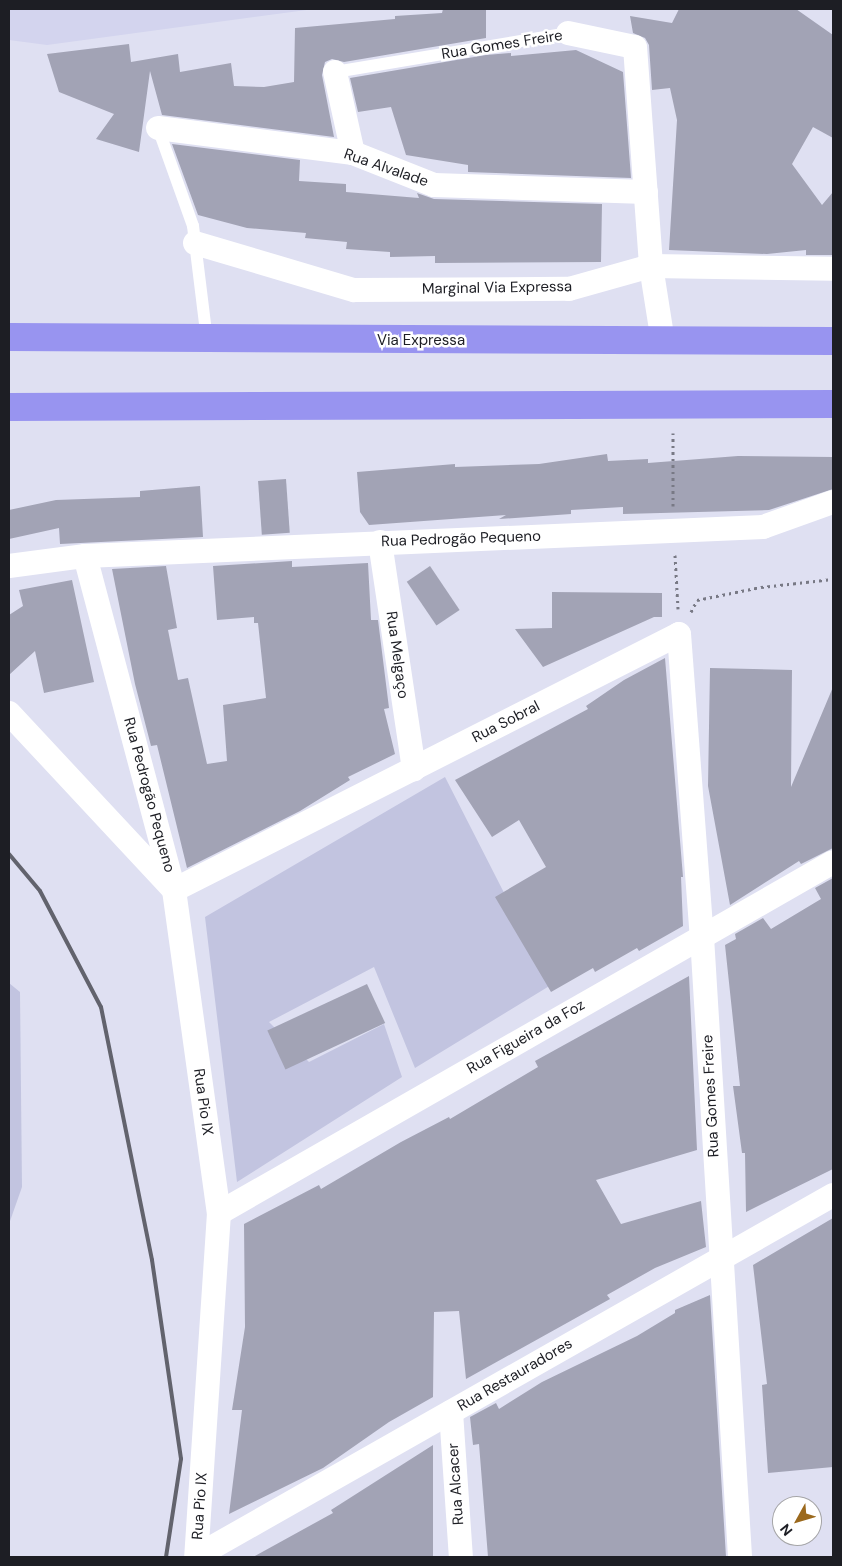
<!DOCTYPE html>
<html>
<head>
<meta charset="utf-8">
<style>
	body { margin:0 }
	#map { position:relative; width:842px; height:1566px; overflow:hidden; background:#dfe0f2; font-family:"DM Sans",sans-serif }
	div>[style] { position:absolute }
	.built>* { inset:0; background:#d3d4ee }
	.green>* { inset:0; background:#c2c4e0 }
	.building>* { inset:0; background:#a2a3b5; transform-origin:0 0 }
	.path>* { height:3px; margin-top:-1.5px; transform-origin:0; background:repeating-linear-gradient(90deg,#787985 0 2.5px,transparent 0 6.5px) }
	.service>* { height:12px; margin:-6px; padding:0 6px; transform-origin:6px; border-radius:6px; background:#fff }
	.minor>* { height:24px; margin:-12px; padding:0 12px; transform-origin:12px; border-radius:12px; background:#fff }
	.trunk>* { height:28px; margin:-14px; padding:0 14px; transform-origin:14px; border-radius:14px; background:#9894f0 }
	.rail>* { height:4px; margin:-2px; padding:0 2px; transform-origin:2px; border-radius:2px; background:#62636d }
	span { translate:-50% -50%; white-space:nowrap; text-align:center; line-height:1.15; -webkit-text-stroke:5px #fff; paint-order:stroke }
	.street-label { font-size:15px; color:#1d1e24 }
	.frame { position:absolute; inset:0; border:10px solid #1d1e24; pointer-events:none }
	.north { position:absolute; left:772px; top:1496px; width:50px; height:50px; box-sizing:border-box; background:#fff; border:1px solid #a5a5a7; border-radius:50%; rotate:231deg; font-size:14px; font-weight:700; line-height:20px; text-align:center; color:#1d1e24 }
	.north::after { content:''; display:block; margin:auto; width:18px; height:22px; background:#9b691d; clip-path:polygon(50% 0,100% 100%,50% 72%,0 100%) }
</style>
</head>
<body>
<div id="map">
	<div class="built">
		<div style="clip-path:polygon(9px 9px,314px 9px,47px 45px,9px 40px)"></div>
	</div>
	<div class="green">
		<div style="clip-path:polygon(445px 777px,551px 985px,415px 1068px,374px 967px,269px 1022px,309px 1062px,384px 1024px,402px 1077px,237px 1182px,205px 917px)"></div>
		<div style="clip-path:polygon(9px 983px,20px 992px,22px 1187px,9px 1224px)"></div>
	</div>
	<div class="building">
		<div style="clip-path:polygon(443px 9px,486px 9px,486px 38px,344px 62px,332px 59px,325px 62px,322px 75px,334px 137px,162px 115px,150px 71px,139px 152px,96px 139px,114px 114px,59px 92px,47px 54px,129px 44px,131px 62px,178px 54px,180px 72px,231px 63px,234px 86px,264px 87px,294px 82px,295px 28px,395px 19px,395px 16px,442px 13px)"></div>
		<div style="clip-path:polygon(679px 9px,796px 9px,833px 35px,833px 138px,813px 127px,792px 164px,822px 205px,833px 192px,833px 255px,806px 255px,806px 250px,767px 254px,669px 250px,677px 120px,670px 88px,652px 90px,649px 45px,645px 38px,633px 33px,630px 16px,672px 23px)"></div>
		<div style="clip-path:polygon(576px 50px,623px 72px,631px 178px,468px 172px,468px 165px,406px 155px,391px 107px,358px 112px,350px 78px,486px 55px,511px 53px,511px 56px)"></div>
		<div style="clip-path:polygon(172px 144px,300px 160px,299px 181px,346px 184px,346px 192px,419px 198px,417px 193px,434px 199px,602px 204px,601px 262px,435px 263px,435px 256px,390px 257px,390px 252px,346px 249px,347px 242px,305px 238px,306px 233px,247px 228px,198px 215px)"></div>
		<div style="clip-path:polygon(607px 454px,608px 461px,648px 459px,648px 463px,738px 456px,833px 457px,833px 489px,769px 510px,623px 514px,623px 507px,571px 510px,571px 514px,499px 519px,506px 515px,369px 525px,360px 512px,357px 472px,455px 464px,455px 467px,539px 464px)"></div>
		<div style="left:286px;top:479px;width:54px;height:28px;rotate:86deg"></div>
		<div style="clip-path:polygon(200px 486px,203px 537px,60px 544px,59px 528px,9px 539px,9px 510px,56px 500px,140px 497px,140px 491px)"></div>
		<div style="clip-path:polygon(292px 561px,292px 567px,368px 563px,371px 620px,378px 620px,389px 708px,384px 709px,395px 754px,348px 777px,350px 780px,300px 811px,187px 868px,157px 745px,151px 746px,135px 684px,112px 569px,166px 566px,177px 628px,168px 630px,178px 680px,188px 678px,207px 764px,227px 761px,223px 705px,266px 698px,258px 623px,254px 623px,254px 617px,217px 620px,213px 566px)"></div>
		<div style="left:430px;top:566px;width:53px;height:28px;rotate:56deg"></div>
		<div style="clip-path:polygon(72px 580px,94px 682px,44px 693px,35px 651px,9px 675px,9px 615px,23px 606px,19px 590px)"></div>
		<div style="clip-path:polygon(552px 592px,662px 593px,662px 617px,654px 617px,543px 667px,515px 629px,552px 628px)"></div>
		<div style="clip-path:polygon(665px 658px,683px 877px,681px 877px,683px 926px,639px 951px,637px 948px,595px 972px,593px 968px,551px 992px,495px 897px,546px 867px,519px 820px,492px 837px,455px 780px,588px 709px,586px 706px,624px 680px)"></div>
		<div style="clip-path:polygon(710px 668px,792px 670px,791px 787px,833px 687px,833px 848px,801px 864px,799px 861px,730px 905px,708px 786px)"></div>
		<div style="clip-path:polygon(833px 878px,833px 1169px,746px 1212px,745px 1153px,742px 1153px,733px 1086px,740px 1086px,725px 945px,736px 939px,735px 934px,763px 918px,771px 929px,821px 899px,815px 888px)"></div>
		<div style="clip-path:polygon(689px 976px,697px 1150px,596px 1180px,621px 1224px,701px 1201px,706px 1247px,655px 1268px,607px 1295px,610px 1299px,466px 1379px,459px 1311px,434px 1312px,433px 1397px,389px 1422px,323px 1468px,229px 1514px,242px 1410px,232px 1410px,245px 1327px,244px 1224px,319px 1185px,321px 1189px,401px 1142px,449px 1117px,450px 1119px,538px 1067px,535px 1061px)"></div>
		<div style="left:367px;top:984px;width:43px;height:110px;rotate:65deg"></div>
		<div style="clip-path:polygon(833px 1218px,833px 1467px,768px 1473px,762px 1385px,767px 1384px,753px 1265px)"></div>
		<div style="clip-path:polygon(710px 1295px,726px 1557px,488px 1557px,479px 1444px,473px 1445px,470px 1417px,496px 1403px,499px 1409px,542px 1382px,637px 1336px,675px 1313px,675px 1310px)"></div>
		<div style="clip-path:polygon(433px 1445px,433px 1557px,253px 1557px,333px 1513px,331px 1510px)"></div>
	</div>
	<div class="path">
		<div style="left:673px;top:506px;width:73px;rotate:-90deg"></div>
		<div style="left:675px;top:555px;width:54px;rotate:86.8deg"></div>
		<div style="left:691px;top:612px;width:13px;rotate:-63deg"></div>
		<div style="left:697px;top:600px;width:65px;rotate:-11.5deg"></div>
		<div style="left:761px;top:587px;width:72px;rotate:-6.3deg"></div>
	</div>
	<div class="service">
		<div style="left:335px;top:72px;width:236px;rotate:-9.5deg"></div>
		<div style="left:158px;top:128px;width:104px;rotate:70.3deg"></div>
		<div style="left:193px;top:226px;width:115px;rotate:83deg"></div>
	</div>
	<div class="minor">
		<div style="left:568px;top:33px;width:68px;rotate:11.8deg"></div>
		<div style="left:635px;top:47px;width:220px;rotate:85.8deg"></div>
		<div style="left:651px;top:266px;width:77px;rotate:81deg"></div>
		<div style="left:335px;top:72px;width:83px;rotate:77.5deg"></div>
		<div style="left:158px;top:128px;width:197px;rotate:7.3deg"></div>
		<div style="left:353px;top:153px;width:87px;rotate:21.6deg"></div>
		<div style="left:434px;top:185px;width:212px;rotate:1.9deg"></div>
		<div style="left:195px;top:243px;width:166px;rotate:16.5deg"></div>
		<div style="left:354px;top:290px;width:215px;rotate:-0.3deg"></div>
		<div style="left:569px;top:289px;width:85px;rotate:-15.7deg"></div>
		<div style="left:651px;top:266px;width:182px;rotate:0.9deg"></div>
		<div style="left:380px;top:542px;width:230px;rotate:81.5deg"></div>
		<div style="left:85px;top:556px;width:346px;rotate:75.1deg"></div>
		<div style="left:174px;top:890px;width:566px;rotate:-26.88deg"></div>
		<div style="left:679px;top:634px;width:304px;rotate:85.7deg"></div>
		<div style="left:702px;top:937px;width:621px;rotate:86.49deg"></div>
		<div style="left:9px;top:566px;width:77px;rotate:-7.5deg"></div>
		<div style="left:85px;top:556px;width:679px;rotate:-2.45deg"></div>
		<div style="left:763px;top:527px;width:74px;rotate:-19.7deg"></div>
		<div style="left:9px;top:713px;width:242px;rotate:47deg"></div>
		<div style="left:174px;top:890px;width:326px;rotate:82.1deg"></div>
		<div style="left:219px;top:1213px;width:345px;rotate:93.8deg"></div>
		<div style="left:219px;top:1213px;width:707px;rotate:-29.75deg"></div>
		<div style="left:451px;top:1412px;width:145px;rotate:86.1deg"></div>
		<div style="left:197px;top:1556px;width:731px;rotate:-29.58deg"></div>
	</div>
	<div class="trunk">
		<div style="left:9px;top:337px;width:824px;rotate:0.28deg"></div>
		<div style="left:9px;top:407px;width:824px;rotate:-0.21deg"></div>
	</div>
	<div class="rail">
		<div style="left:9px;top:854px;width:48px;rotate:50deg"></div>
		<div style="left:40px;top:891px;width:131px;rotate:62.3deg"></div>
		<div style="left:101px;top:1007px;width:258px;rotate:78.6deg"></div>
		<div style="left:152px;top:1260px;width:201px;rotate:81.7deg"></div>
		<div style="left:181px;top:1459px;width:99px;rotate:98.7deg"></div>
	</div>
	<div class="street-label">
		<span style="left:502px;top:45px;rotate:-9deg">Rua Gomes Freire</span>
		<span style="left:386px;top:168px;rotate:19deg">Rua Alvalade</span>
		<span style="left:497px;top:288px;rotate:-1deg">Marginal Via Expressa</span>
		<span style="left:421px;top:341px">Via Expressa</span>
		<span style="left:461px;top:539px;rotate:-2deg">Rua Pedrogão Pequeno</span>
		<span style="left:397px;top:655px;rotate:82deg">Rua Melgaço</span>
		<span style="left:506px;top:722px;rotate:-27deg">Rua Sobral</span>
		<span style="left:149px;top:795px;rotate:75deg">Rua Pedrogão Pequeno</span>
		<span style="left:526px;top:1037px;rotate:-30deg">Rua Figueira da Foz</span>
		<span style="left:711px;top:1096px;rotate:-93deg">Rua Gomes Freire</span>
		<span style="left:203px;top:1102px;rotate:82deg">Rua Pio IX</span>
		<span style="left:515px;top:1375px;rotate:-30deg">Rua Restauradores</span>
		<span style="left:456px;top:1484px;rotate:-94deg">Rua Alcacer</span>
		<span style="left:200px;top:1506px;rotate:-86deg">Rua Pio IX</span>
	</div>
	<div class="frame"></div>
	<div class="north">N</div>
</div>
</body>
</html>
